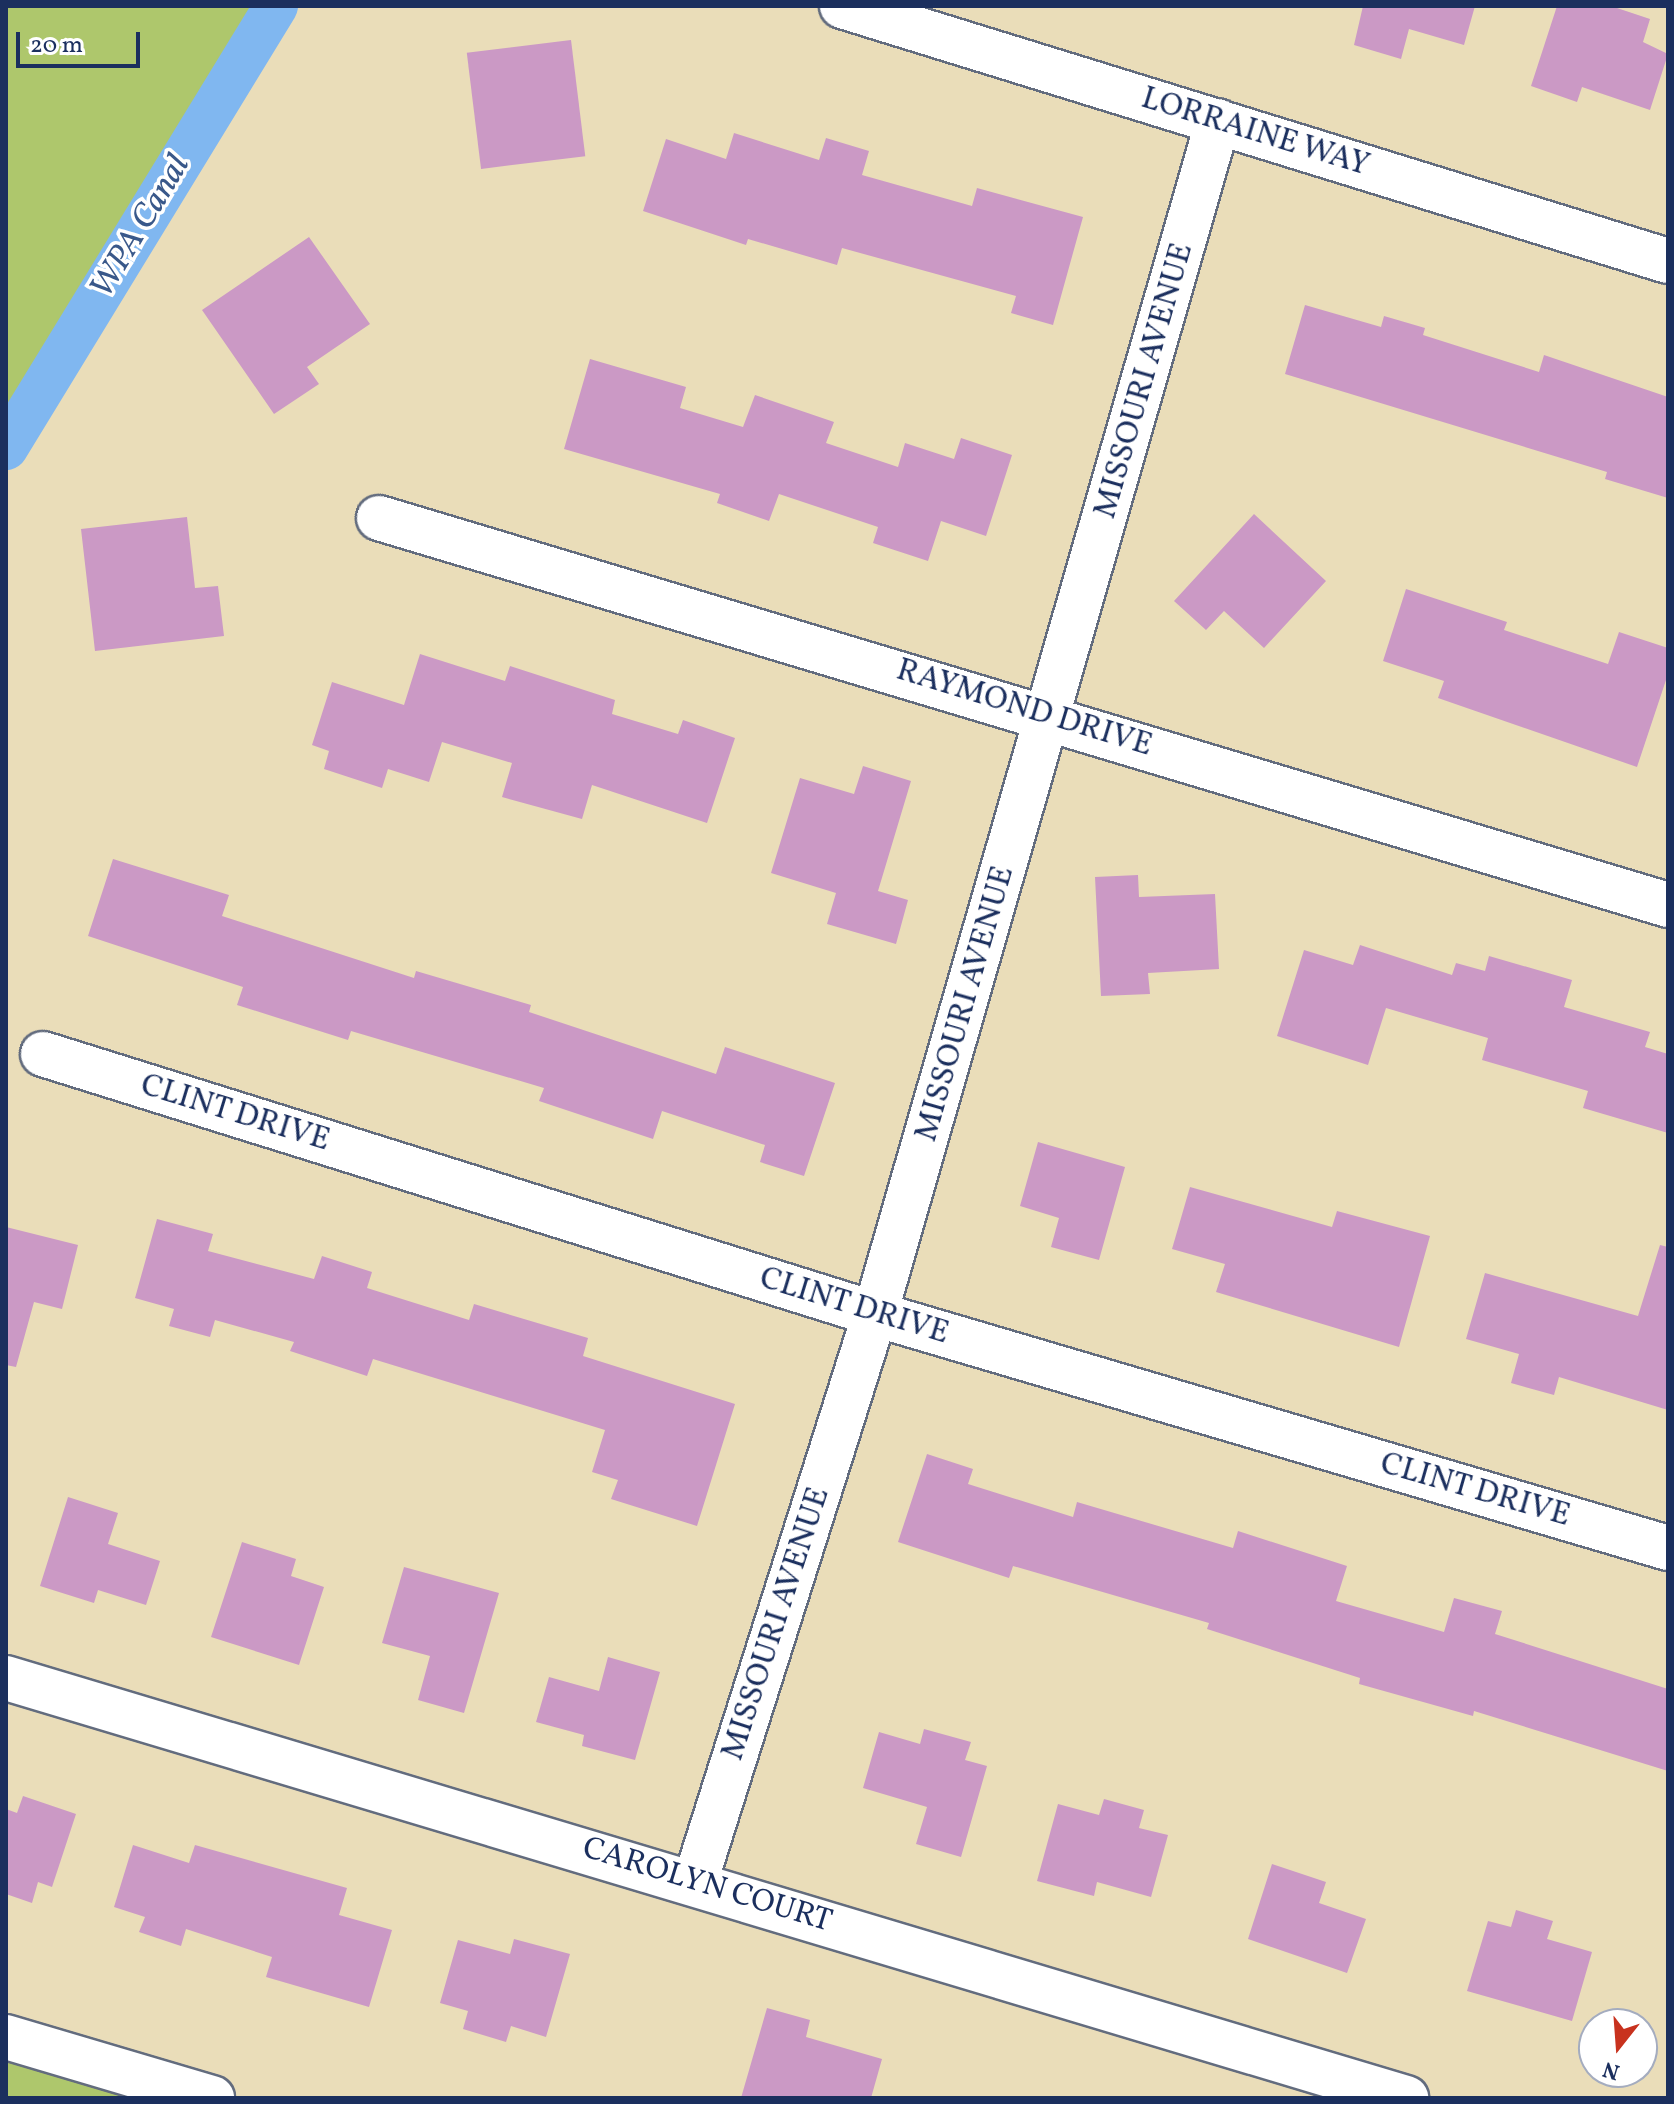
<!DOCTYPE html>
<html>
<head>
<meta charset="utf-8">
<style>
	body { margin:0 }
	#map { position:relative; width:1674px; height:2104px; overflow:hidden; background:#eaddb9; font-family:Vollkorn,serif }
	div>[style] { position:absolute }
	.green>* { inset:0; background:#aec76c }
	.canal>* { height:44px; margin:-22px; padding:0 22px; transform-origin:22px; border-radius:22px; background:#80b7f0 }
	.building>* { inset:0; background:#cb99c5; transform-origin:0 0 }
	.roads { filter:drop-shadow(2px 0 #636c7e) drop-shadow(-2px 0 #636c7e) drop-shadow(0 2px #636c7e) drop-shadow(0 -2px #636c7e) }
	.minor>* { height:44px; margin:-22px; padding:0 22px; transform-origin:22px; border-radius:22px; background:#fff }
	span { translate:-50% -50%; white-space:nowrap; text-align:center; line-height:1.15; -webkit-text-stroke:7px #fff; paint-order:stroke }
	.street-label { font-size:32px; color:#1b2f5e }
	.water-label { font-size:34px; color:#39588a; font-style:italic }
	.frame { position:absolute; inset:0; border:8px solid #1b2f5e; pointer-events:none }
	.north { position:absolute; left:1578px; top:2008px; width:80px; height:80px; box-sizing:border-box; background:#fff; border:2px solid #a4acbf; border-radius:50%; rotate:197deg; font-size:22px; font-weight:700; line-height:32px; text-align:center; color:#1b2f5e }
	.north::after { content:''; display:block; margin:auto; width:28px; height:36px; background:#c8321e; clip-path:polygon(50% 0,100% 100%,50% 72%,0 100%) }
	.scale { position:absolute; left:16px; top:32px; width:124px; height:36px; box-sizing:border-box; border:4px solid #1b2f5e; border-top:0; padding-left:10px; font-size:24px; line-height:28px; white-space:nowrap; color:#1b2f5e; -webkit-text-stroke:6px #fff; paint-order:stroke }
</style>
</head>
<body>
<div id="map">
	<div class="green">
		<div style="clip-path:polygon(6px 6px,264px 6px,6px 427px)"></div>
		<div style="clip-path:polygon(6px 2047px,172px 2098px,6px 2098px)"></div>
	</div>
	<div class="canal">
		<div style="left:6px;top:448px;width:518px;rotate:-58.58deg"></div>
	</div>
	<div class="building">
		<div style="clip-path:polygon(1363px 6px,1475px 6px,1464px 45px,1409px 29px,1401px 59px,1354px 45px)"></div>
		<div style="clip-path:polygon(1557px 6px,1611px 6px,1650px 19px,1643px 42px,1668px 54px,1650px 110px,1582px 87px,1577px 102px,1531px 86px)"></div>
		<div style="left:571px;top:40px;width:117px;height:105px;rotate:83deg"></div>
		<div style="clip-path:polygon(734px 133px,819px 160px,826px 138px,869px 151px,862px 175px,972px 206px,977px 188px,1083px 217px,1053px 325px,1011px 313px,1016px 296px,842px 248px,837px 265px,748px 239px,746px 245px,643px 211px,666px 139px,726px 159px)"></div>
		<div style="clip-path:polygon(309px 237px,370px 324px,307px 367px,319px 384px,274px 414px,202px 310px)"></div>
		<div style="clip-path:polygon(1305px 305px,1381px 327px,1384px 316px,1425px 328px,1423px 335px,1539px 372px,1544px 355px,1668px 397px,1668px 498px,1605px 479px,1607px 472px,1285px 374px)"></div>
		<div style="clip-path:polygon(590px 359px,686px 387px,680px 408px,743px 427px,755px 395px,834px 422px,826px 443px,898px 467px,905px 443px,954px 459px,961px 438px,1012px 455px,986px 536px,941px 521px,928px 561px,873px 543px,878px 527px,779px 494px,769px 521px,717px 503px,720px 494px,564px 449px)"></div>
		<div style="clip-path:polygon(1254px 514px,1326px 581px,1264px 648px,1224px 611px,1206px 630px,1174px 601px)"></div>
		<div style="clip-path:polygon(187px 517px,195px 588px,218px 586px,224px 636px,95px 651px,81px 529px)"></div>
		<div style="clip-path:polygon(1406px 589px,1507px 622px,1504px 630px,1608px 664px,1619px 632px,1668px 648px,1668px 674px,1637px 767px,1438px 698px,1444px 681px,1383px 661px)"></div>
		<div style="clip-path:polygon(420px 654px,505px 681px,510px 666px,615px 700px,612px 714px,678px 734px,683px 720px,735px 738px,707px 823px,592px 785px,582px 819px,502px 797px,512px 763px,442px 742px,429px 782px,388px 769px,382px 788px,324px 769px,329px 751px,312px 745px,332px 682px,404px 705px)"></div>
		<div style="clip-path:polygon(863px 766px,911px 781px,878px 891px,908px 900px,896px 944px,827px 924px,836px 893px,771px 873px,800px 778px,854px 794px)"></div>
		<div style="clip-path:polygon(113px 859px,229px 895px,222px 916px,414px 978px,416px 971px,531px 1005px,529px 1012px,716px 1074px,725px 1047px,835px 1083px,804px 1176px,760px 1162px,765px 1145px,662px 1111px,653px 1139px,539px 1101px,544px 1088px,351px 1031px,348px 1040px,237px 1005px,243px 987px,88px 936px)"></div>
		<div style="clip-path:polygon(1138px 875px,1139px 897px,1215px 894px,1219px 969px,1148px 973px,1150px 994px,1101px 996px,1095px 877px)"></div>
		<div style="clip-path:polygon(1360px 945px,1452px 975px,1456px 963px,1485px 971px,1489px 956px,1572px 980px,1564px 1007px,1650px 1032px,1645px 1047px,1668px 1054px,1668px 1133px,1583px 1108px,1588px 1091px,1482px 1060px,1488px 1038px,1386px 1008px,1368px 1065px,1277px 1036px,1304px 950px,1353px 965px)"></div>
		<div style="clip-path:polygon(1038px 1142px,1125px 1167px,1099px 1260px,1051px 1247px,1059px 1218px,1020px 1206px)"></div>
		<div style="clip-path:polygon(1190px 1187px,1332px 1227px,1337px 1211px,1430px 1236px,1399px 1347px,1216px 1292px,1225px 1264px,1172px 1249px)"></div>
		<div style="clip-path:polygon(157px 1219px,213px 1234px,208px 1251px,314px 1279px,322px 1256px,372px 1272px,367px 1288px,469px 1320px,474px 1304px,588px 1338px,583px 1356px,735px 1404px,697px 1526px,611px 1499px,618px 1480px,592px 1472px,605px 1430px,373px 1359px,367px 1376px,290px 1351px,294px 1342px,215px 1320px,210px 1337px,169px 1326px,174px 1309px,135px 1298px)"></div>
		<div style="clip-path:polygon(6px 1227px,78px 1245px,62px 1309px,34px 1302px,16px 1367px,6px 1365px)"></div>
		<div style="clip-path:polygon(1660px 1245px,1668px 1247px,1668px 1410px,1559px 1377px,1554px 1395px,1511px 1383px,1519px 1354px,1466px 1339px,1485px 1273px,1638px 1316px)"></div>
		<div style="clip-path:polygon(927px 1454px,973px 1469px,968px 1484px,1073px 1517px,1077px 1502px,1233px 1548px,1238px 1531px,1347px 1566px,1336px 1601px,1444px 1632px,1454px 1598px,1502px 1611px,1495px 1634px,1668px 1689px,1668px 1771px,1474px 1711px,1473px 1716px,1359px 1684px,1360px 1678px,1207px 1629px,1209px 1623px,1013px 1566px,1009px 1578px,898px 1542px)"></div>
		<div style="clip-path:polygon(68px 1497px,118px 1513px,108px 1544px,160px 1561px,146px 1605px,98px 1590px,94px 1603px,40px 1586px)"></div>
		<div style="clip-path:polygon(242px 1542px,296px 1559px,291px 1576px,324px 1587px,299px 1665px,211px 1637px)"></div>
		<div style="clip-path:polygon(404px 1567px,499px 1593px,464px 1713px,418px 1700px,430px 1656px,382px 1643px)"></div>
		<div style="clip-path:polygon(608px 1657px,660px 1672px,635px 1760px,582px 1746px,584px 1735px,536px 1722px,549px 1677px,599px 1691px)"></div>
		<div style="clip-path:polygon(924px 1729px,971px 1742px,965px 1760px,987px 1766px,961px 1857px,916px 1844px,927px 1807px,863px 1788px,879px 1732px,920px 1744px)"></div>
		<div style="clip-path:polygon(23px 1796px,76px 1814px,52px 1887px,38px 1882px,32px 1903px,6px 1894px,6px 1809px,17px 1813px)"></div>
		<div style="clip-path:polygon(1104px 1799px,1144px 1810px,1139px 1828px,1168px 1835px,1151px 1897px,1097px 1882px,1094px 1896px,1037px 1881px,1058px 1804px,1099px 1815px)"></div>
		<div style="clip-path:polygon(133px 1845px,189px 1863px,195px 1845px,347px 1888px,339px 1915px,392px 1930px,369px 2007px,266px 1977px,272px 1957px,186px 1929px,181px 1946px,139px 1932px,145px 1917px,114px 1907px)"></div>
		<div style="clip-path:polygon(1272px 1864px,1326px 1882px,1319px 1903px,1366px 1919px,1347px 1973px,1248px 1939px)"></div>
		<div style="clip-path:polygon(1516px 1910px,1553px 1921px,1547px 1939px,1592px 1952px,1572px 2021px,1467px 1991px,1488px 1921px,1511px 1927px)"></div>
		<div style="clip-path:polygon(514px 1939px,570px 1954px,546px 2037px,511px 2026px,506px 2042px,463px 2029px,468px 2011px,440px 2003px,458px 1940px,510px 1954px)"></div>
		<div style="clip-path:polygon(767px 2008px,810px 2020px,806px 2037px,882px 2059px,871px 2098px,741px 2098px)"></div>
	</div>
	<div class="roads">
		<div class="minor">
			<div style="left:842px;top:6px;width:864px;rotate:17.16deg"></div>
			<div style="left:379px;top:518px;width:1346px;rotate:16.71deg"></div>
			<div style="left:43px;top:1054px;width:872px;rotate:17.35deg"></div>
			<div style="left:875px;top:1314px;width:827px;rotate:16.44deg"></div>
			<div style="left:6px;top:1678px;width:1462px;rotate:16.7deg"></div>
			<div style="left:695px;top:1882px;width:596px;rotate:-72.42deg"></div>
			<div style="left:875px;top:1314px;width:1241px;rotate:-73.96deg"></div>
			<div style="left:6px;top:2037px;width:215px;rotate:16.5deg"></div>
		</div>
	</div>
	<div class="street-label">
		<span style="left:1255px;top:133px;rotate:17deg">LORRAINE WAY</span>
		<span style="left:1145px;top:381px;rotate:-74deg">MISSOURI AVENUE</span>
		<span style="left:1024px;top:709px;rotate:17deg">RAYMOND DRIVE</span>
		<span style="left:966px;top:1004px;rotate:-74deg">MISSOURI AVENUE</span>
		<span style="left:235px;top:1114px;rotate:17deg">CLINT DRIVE</span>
		<span style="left:854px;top:1307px;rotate:17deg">CLINT DRIVE</span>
		<span style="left:1475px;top:1491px;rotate:16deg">CLINT DRIVE</span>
		<span style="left:777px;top:1624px;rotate:-72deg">MISSOURI AVENUE</span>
		<span style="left:707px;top:1886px;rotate:17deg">CAROLYN COURT</span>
	</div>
	<div class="water-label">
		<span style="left:141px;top:227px;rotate:-59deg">WPA Canal</span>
	</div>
	<div class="frame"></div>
	<div class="north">N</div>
	<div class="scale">20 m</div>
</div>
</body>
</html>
